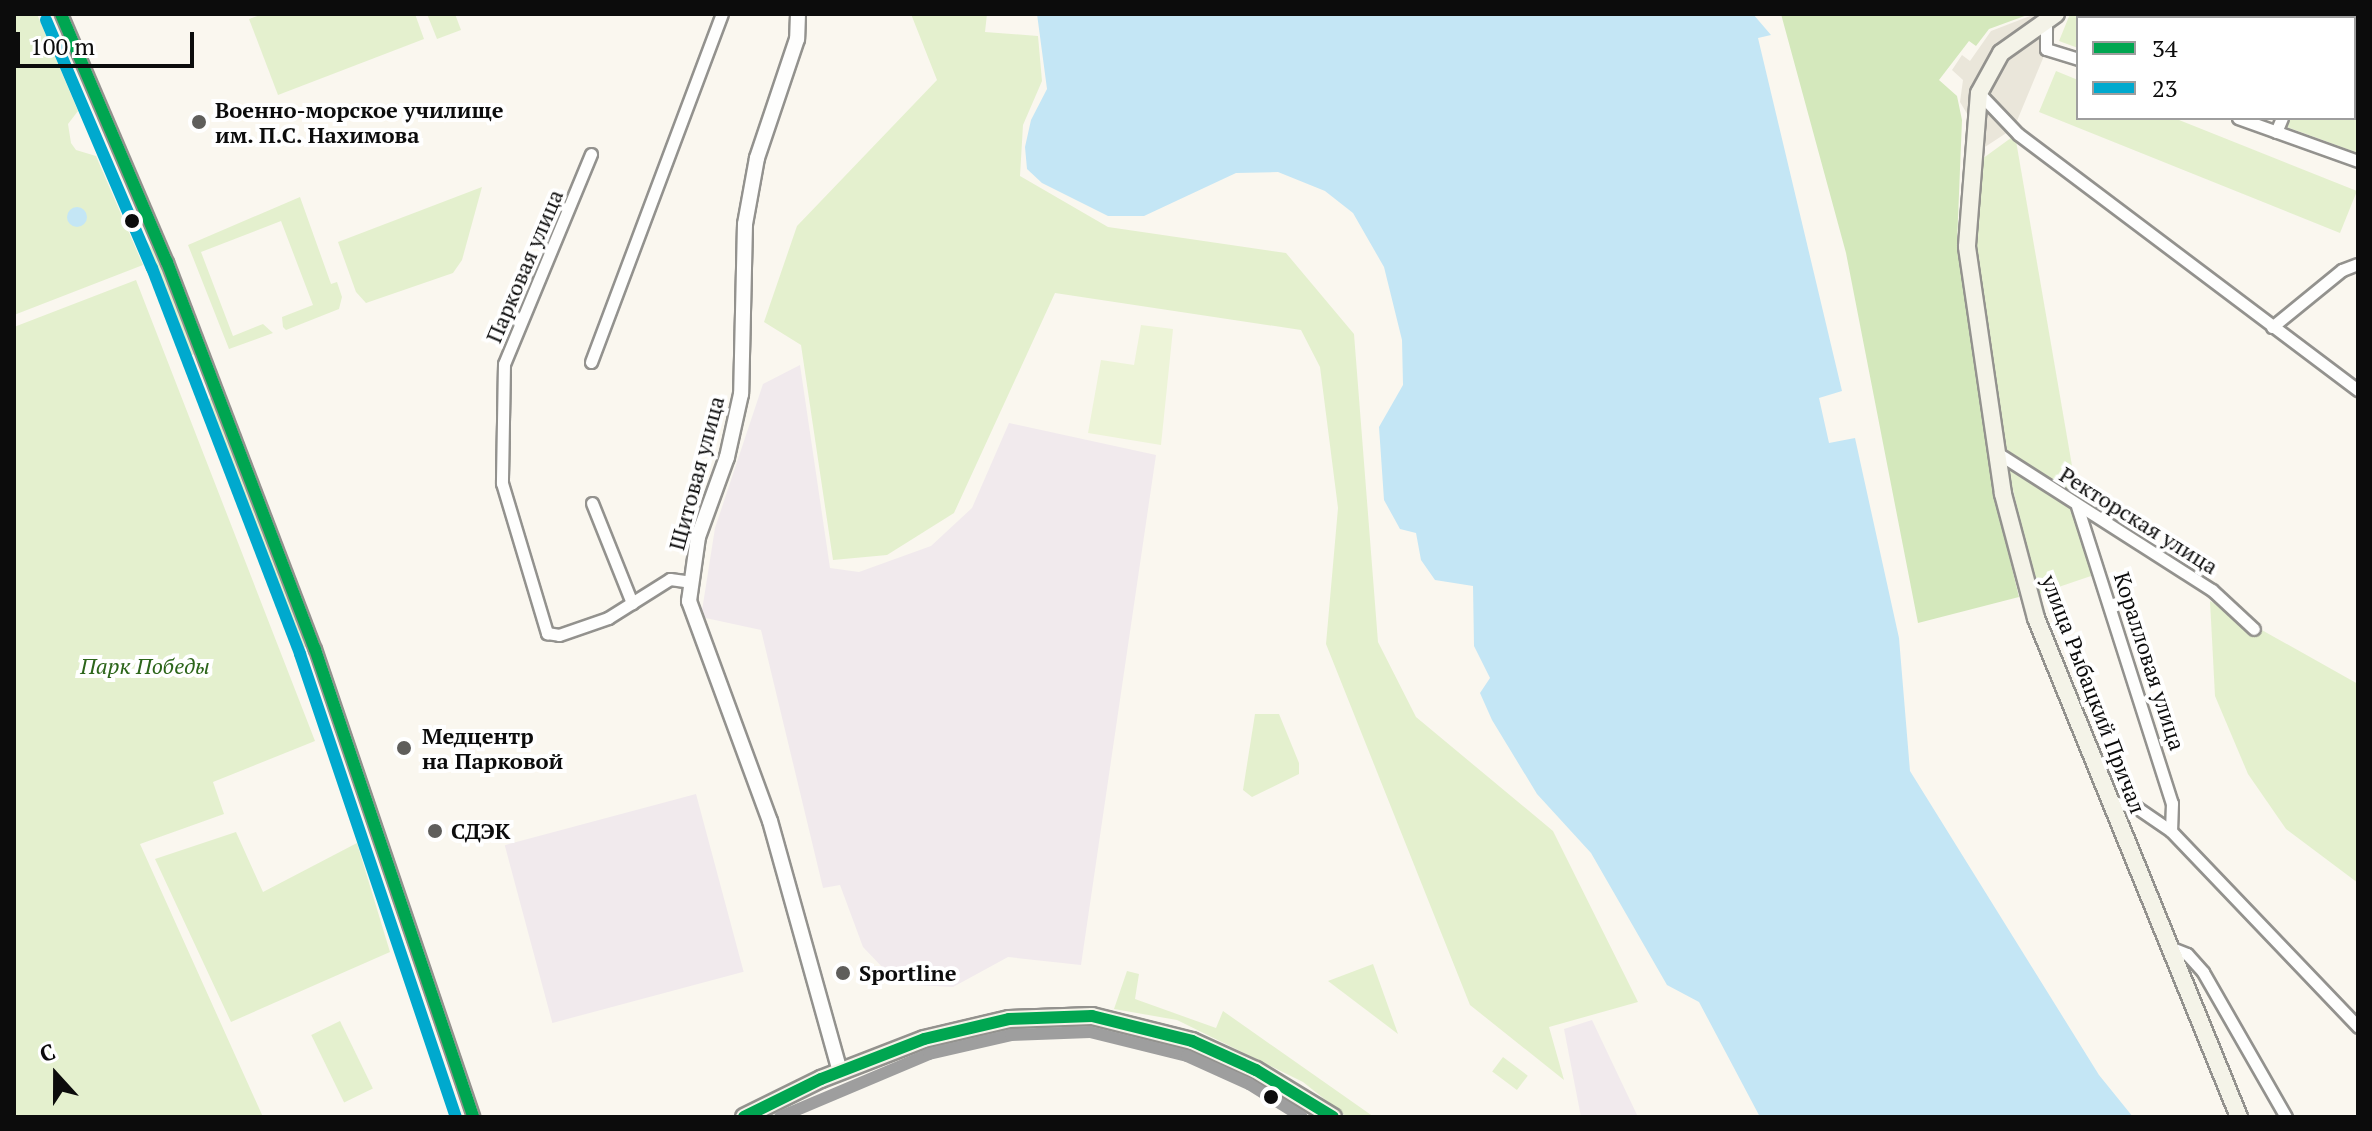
<!DOCTYPE html>
<html>
<head>
<meta charset="utf-8">
<style>
	body { margin:0 }
	#map { position:relative; width:2372px; height:1131px; overflow:hidden; background:#faf7ef; font-family:"PT Serif",serif }
	div>[style] { position:absolute }
	.industrial>* { inset:0; background:#f1eaed; transform-origin:0 0 }
	.green>* { inset:0; background:#e4f0ce; transform-origin:0 0 }
	.forest>* { inset:0; background:#d4e8bc }
	.pitch>* { inset:0; background:#edf4d8 }
	.plaza>* { inset:0; background:#eae6da }
	.water>* { inset:0; background:#c4e6f5 }
	.round { border-radius:50% }
	.roads { filter:drop-shadow(2px 0 #93928e) drop-shadow(-2px 0 #93928e) drop-shadow(0 2px #93928e) drop-shadow(0 -2px #93928e) }
	.minor>* { height:11px; margin:-5.5px; padding:0 5.5px; transform-origin:5.5px; border-radius:5.5px; background:#fefefd }
	.tertiary>* { height:14px; margin:-7px; padding:0 7px; transform-origin:7px; border-radius:7px; background:#fefefd }
	.secondary>* { height:16px; margin:-8px; padding:0 8px; transform-origin:8px; border-radius:8px; background:#f4f3e8 }
	.bus-1>* { height:12px; margin:-6px; padding:0 6px; transform-origin:6px; border-radius:6px; background:#00a651 }
	.bus-2>* { height:12px; margin:-6px; padding:0 6px; transform-origin:6px; border-radius:6px; background:#00a9ce }
	.bus-3>* { height:12px; margin:-6px; padding:0 6px; transform-origin:6px; border-radius:6px; background:#9e9e9e }
	.dots>* { width:22px; height:22px; translate:-50% -50%; box-sizing:border-box; border:4px solid #fff; border-radius:50% }
	span { translate:-50% -50%; white-space:nowrap; text-align:center; line-height:1.15; -webkit-text-stroke:8px #fff; paint-order:stroke }
	.poi-label { font-size:22px; color:#0c0c0c; font-weight:700 }
	.left { translate:0 -50%; text-align:left }
	.street-label { font-size:22px; color:#0c0c0c }
	.park-label { font-size:22px; color:#2c651a; font-style:italic }
	.frame { position:absolute; inset:0; border:16px solid #0c0c0c; pointer-events:none }
	.legend { position:absolute; left:2076px; top:16px; width:280px; height:104px; box-sizing:border-box; background:#fff; border:2px solid #9e9e9e; margin:0; padding:10px 14px; list-style:none; font-size:24px; color:#0c0c0c }
	.legend li { display:flex; align-items:center; gap:16px; height:40px }
	.legend b { width:40px; border:2px solid #9e9e9e }
	.north { position:absolute; left:16px; top:1035px; width:80px; height:80px; -webkit-text-stroke:6px #fff; paint-order:stroke; rotate:339deg; font-size:22px; font-weight:700; line-height:32px; text-align:center; color:#0c0c0c }
	.north::after { content:''; display:block; margin:auto; width:28px; height:36px; background:#0c0c0c; clip-path:polygon(50% 0,100% 100%,50% 72%,0 100%) }
	.scale { position:absolute; left:16px; top:32px; width:178px; height:36px; box-sizing:border-box; border:4px solid #0c0c0c; border-top:0; padding-left:10px; font-size:24px; line-height:28px; white-space:nowrap; color:#0c0c0c; -webkit-text-stroke:6px #fff; paint-order:stroke }
</style>
</head>
<body>
<div id="map">
	<div class="industrial">
		<div style="clip-path:polygon(800px 365px,830px 568px,859px 572px,931px 546px,972px 508px,1009px 423px,1156px 455px,1081px 965px,1008px 957px,953px 987px,916px 985px,885px 970px,863px 947px,840px 885px,823px 888px,761px 630px,701px 617px,715px 528px,763px 384px)"></div>
		<div style="left:696px;top:794px;width:184px;height:198px;rotate:75deg"></div>
		<div style="clip-path:polygon(1592px 1020px,1638px 1117px,1581px 1117px,1564px 1029px)"></div>
	</div>
	<div class="green">
		<div style="clip-path:polygon(14px 14px,37px 14px,78px 111px,68px 124px,71px 143px,76px 150px,96px 156px,143px 265px,14px 315px)"></div>
		<div style="clip-path:polygon(263px 14px,415px 14px,424px 39px,278px 95px,249px 19px)"></div>
		<div style="clip-path:polygon(427px 14px,455px 14px,461px 30px,437px 39px)"></div>
		<div style="clip-path:polygon(911px 14px,987px 14px,985px 32px,1038px 36px,1042px 81px,1023px 125px,1020px 176px,1108px 227px,1286px 253px,1354px 334px,1378px 642px,1416px 717px,1553px 831px,1638px 1002px,1549px 1027px,1564px 1080px,1470px 1005px,1326px 644px,1338px 508px,1320px 367px,1301px 330px,1055px 293px,954px 513px,887px 555px,833px 560px,801px 345px,764px 322px,797px 226px,937px 80px)"></div>
		<div style="clip-path:polygon(2070px 14px,2198px 14px,2078px 18px,2078px 48px,2059px 41px)"></div>
		<div style="clip-path:polygon(2219px 14px,2315px 14px,2217px 18px)"></div>
		<div style="clip-path:polygon(2331px 14px,2358px 14px,2358px 153px,2284px 126px,2288px 118px,2354px 118px,2354px 18px,2329px 18px)"></div>
		<div style="clip-path:polygon(2056px 71px,2078px 80px,2078px 118px,2174px 118px,2357px 191px,2340px 233px,2039px 112px)"></div>
		<div style="clip-path:polygon(2015px 135px,2091px 576px,2038px 594px,2002px 444px,1971px 251px,1982px 159px)"></div>
		<div style="clip-path:polygon(482px 187px,462px 260px,453px 273px,366px 303px,356px 292px,338px 242px)"></div>
		<div style="clip-path:polygon(300px 197px,331px 284px,337px 282px,342px 297px,339px 309px,286px 330px,283px 327px,282px 317px,313px 305px,281px 221px,201px 252px,233px 336px,263px 324px,273px 333px,229px 349px,188px 245px)"></div>
		<div style="clip-path:polygon(142px 236px,157px 254px,195px 354px,189px 356px)"></div>
		<div style="clip-path:polygon(136px 280px,315px 741px,213px 782px,224px 814px,140px 844px,263px 1117px,14px 1117px,14px 327px)"></div>
		<div style="clip-path:polygon(213px 397px,308px 646px,303px 648px,207px 400px)"></div>
		<div style="clip-path:polygon(2210px 601px,2358px 684px,2358px 883px,2286px 829px,2248px 774px,2215px 696px)"></div>
		<div style="clip-path:polygon(1255px 714px,1279px 714px,1299px 763px,1299px 774px,1252px 797px,1243px 790px)"></div>
		<div style="clip-path:polygon(236px 832px,263px 892px,357px 843px,390px 952px,231px 1022px,155px 859px)"></div>
		<div style="clip-path:polygon(1373px 964px,1398px 1034px,1328px 981px)"></div>
		<div style="clip-path:polygon(1127px 971px,1139px 974px,1135px 999px,1216px 1028px,1223px 1011px,1374px 1117px,1347px 1117px,1303px 1082px,1177px 1020px,1114px 1009px)"></div>
		<div style="left:340px;top:1021px;width:75px;height:32px;rotate:64deg"></div>
		<div style="left:1503px;top:1057px;width:31px;height:18px;rotate:37deg"></div>
	</div>
	<div class="forest">
		<div style="clip-path:polygon(1781px 14px,2030px 14px,1989px 29px,1976px 46px,1969px 41px,1939px 80px,1957px 96px,1962px 120px,1957px 243px,1993px 490px,2019px 597px,1918px 623px,1846px 253px)"></div>
	</div>
	<div class="pitch">
		<div style="clip-path:polygon(1141px 325px,1173px 329px,1161px 445px,1088px 433px,1101px 360px,1134px 365px)"></div>
	</div>
	<div class="plaza">
		<div style="clip-path:polygon(2035px 14px,2056px 27px,2014px 128px,1965px 160px,1969px 117px,1960px 102px,1963px 80px,1952px 70px,1962px 55px,1970px 61px,1991px 31px)"></div>
	</div>
	<div class="water">
		<div style="clip-path:polygon(1037px 14px,1753px 14px,1771px 35px,1758px 38px,1842px 391px,1819px 398px,1829px 443px,1855px 438px,1899px 638px,1910px 771px,2099px 1075px,2133px 1117px,1760px 1117px,1699px 1002px,1667px 985px,1591px 853px,1537px 794px,1492px 720px,1480px 693px,1490px 678px,1474px 646px,1473px 586px,1435px 580px,1421px 560px,1416px 533px,1400px 529px,1384px 500px,1379px 427px,1403px 385px,1402px 340px,1384px 267px,1353px 213px,1325px 191px,1278px 172px,1236px 173px,1144px 216px,1108px 216px,1042px 183px,1027px 169px,1025px 147px,1031px 120px,1047px 89px)"></div>
		<div class="round" style="left:67px;top:207px;width:20px;height:20px"></div>
	</div>
	<div class="roads">
		<div class="minor">
			<div style="left:61px;top:14px;width:270px;rotate:66.9deg"></div>
			<div style="left:167px;top:262px;width:414px;rotate:69.1deg"></div>
			<div style="left:315px;top:649px;width:494px;rotate:71.3deg"></div>
			<div style="left:2324px;top:18px;width:4px;rotate:-63deg"></div>
			<div style="left:2046px;top:22px;width:27px;rotate:90deg"></div>
			<div style="left:2046px;top:49px;width:34px;rotate:17deg"></div>
			<div style="left:1979px;top:93px;width:57px;rotate:46.4deg"></div>
			<div style="left:2018px;top:134px;width:426px;rotate:37deg"></div>
			<div style="left:2238px;top:118px;width:127px;rotate:19.7deg"></div>
			<div style="left:2276px;top:132px;width:15px;rotate:-67deg"></div>
			<div style="left:591px;top:154px;width:227px;rotate:112.5deg"></div>
			<div style="left:504px;top:364px;width:119px;rotate:91deg"></div>
			<div style="left:502px;top:483px;width:157px;rotate:73.3deg"></div>
			<div style="left:547px;top:633px;width:12px;rotate:9deg"></div>
			<div style="left:559px;top:635px;width:52px;rotate:-19.1deg"></div>
			<div style="left:608px;top:618px;width:73px;rotate:-32.2deg"></div>
			<div style="left:670px;top:579px;width:22px;rotate:8deg"></div>
			<div style="left:2272px;top:327px;width:90px;rotate:-39.2deg"></div>
			<div style="left:2342px;top:270px;width:17px;rotate:-21deg"></div>
			<div style="left:591px;top:362px;width:372px;rotate:-69.4deg"></div>
			<div style="left:1996px;top:452px;width:256px;rotate:32.6deg"></div>
			<div style="left:2212px;top:590px;width:57px;rotate:42.9deg"></div>
			<div style="left:592px;top:503px;width:108px;rotate:68.2deg"></div>
			<div style="left:2077px;top:506px;width:312px;rotate:72.3deg"></div>
			<div style="left:2172px;top:803px;width:28px;rotate:92deg"></div>
			<div style="left:2112px;top:802px;width:25px;rotate:12deg"></div>
			<div style="left:2136px;top:807px;width:42px;rotate:34.4deg"></div>
			<div style="left:2171px;top:831px;width:271px;rotate:46.3deg"></div>
			<div style="left:2169px;top:947px;width:19px;rotate:21deg"></div>
			<div style="left:2187px;top:954px;width:24px;rotate:48deg"></div>
			<div style="left:2203px;top:972px;width:167px;rotate:60.2deg"></div>
		</div>
		<div class="tertiary">
			<div style="left:798px;top:14px;width:25px;rotate:92deg"></div>
			<div style="left:797px;top:39px;width:126px;rotate:108.6deg"></div>
			<div style="left:757px;top:158px;width:67px;rotate:100.3deg"></div>
			<div style="left:745px;top:224px;width:170px;rotate:91.3deg"></div>
			<div style="left:741px;top:394px;width:65px;rotate:102.5deg"></div>
			<div style="left:727px;top:457px;width:85px;rotate:109.9deg"></div>
			<div style="left:698px;top:537px;width:65px;rotate:98deg"></div>
			<div style="left:689px;top:601px;width:234px;rotate:69.8deg"></div>
			<div style="left:770px;top:821px;width:260px;rotate:74.4deg"></div>
		</div>
		<div class="secondary">
			<div style="left:2056px;top:14px;width:67px;rotate:144.7deg"></div>
			<div style="left:2001px;top:53px;width:46px;rotate:118.8deg"></div>
			<div style="left:1979px;top:93px;width:154px;rotate:94.5deg"></div>
			<div style="left:1967px;top:247px;width:250px;rotate:81.7deg"></div>
			<div style="left:2003px;top:494px;width:128px;rotate:75.1deg"></div>
			<div style="left:2036px;top:618px;width:539px;rotate:67.86deg"></div>
			<div style="left:744px;top:1117px;width:86px;rotate:-26.3deg"></div>
			<div style="left:821px;top:1079px;width:110px;rotate:-21.2deg"></div>
			<div style="left:924px;top:1039px;width:87px;rotate:-13.2deg"></div>
			<div style="left:1009px;top:1019px;width:83px;rotate:-2.1deg"></div>
			<div style="left:1092px;top:1016px;width:103px;rotate:14deg"></div>
			<div style="left:1192px;top:1041px;width:70px;rotate:24.4deg"></div>
			<div style="left:1256px;top:1070px;width:90px;rotate:31.4deg"></div>
		</div>
	</div>
	<div class="bus-1">
		<div style="left:61px;top:14px;width:270px;rotate:66.9deg"></div>
		<div style="left:167px;top:262px;width:414px;rotate:69.1deg"></div>
		<div style="left:315px;top:649px;width:494px;rotate:71.3deg"></div>
		<div style="left:744px;top:1117px;width:86px;rotate:-26.3deg"></div>
		<div style="left:821px;top:1079px;width:110px;rotate:-21.2deg"></div>
		<div style="left:924px;top:1039px;width:87px;rotate:-13.2deg"></div>
		<div style="left:1009px;top:1019px;width:83px;rotate:-2.1deg"></div>
		<div style="left:1092px;top:1016px;width:103px;rotate:14deg"></div>
		<div style="left:1192px;top:1041px;width:70px;rotate:24.4deg"></div>
		<div style="left:1256px;top:1070px;width:90px;rotate:31.4deg"></div>
	</div>
	<div class="bus-2">
		<div style="left:46px;top:20px;width:270px;rotate:66.9deg"></div>
		<div style="left:152px;top:268px;width:413px;rotate:69deg"></div>
		<div style="left:300px;top:654px;width:489px;rotate:71.4deg"></div>
	</div>
	<div class="bus-3">
		<div style="left:780px;top:1117px;width:162px;rotate:-22.9deg"></div>
		<div style="left:929px;top:1054px;width:84px;rotate:-13deg"></div>
		<div style="left:1011px;top:1035px;width:79px;rotate:-2.2deg"></div>
		<div style="left:1090px;top:1032px;width:100px;rotate:13.9deg"></div>
		<div style="left:1187px;top:1056px;width:68px;rotate:24.3deg"></div>
		<div style="left:1249px;top:1084px;width:62px;rotate:31.9deg"></div>
	</div>
	<div class="dots">
		<div style="left:199px;top:122px;background:#5f5e5b"></div>
		<div style="left:132px;top:221px;background:#0c0c0c"></div>
		<div style="left:404px;top:748px;background:#5f5e5b"></div>
		<div style="left:435px;top:831px;background:#5f5e5b"></div>
		<div style="left:843px;top:973px;background:#5f5e5b"></div>
		<div style="left:1271px;top:1097px;background:#0c0c0c"></div>
	</div>
	<div class="poi-label">
		<span class="left" style="left:215px;top:122px">Военно-морское училище<br>им. П.С. Нахимова</span>
		<span class="left" style="left:422px;top:748px">Медцентр<br>на Парковой</span>
		<span class="left" style="left:451px;top:831px">СДЭК</span>
		<span class="left" style="left:859px;top:973px">Sportline</span>
	</div>
	<div class="street-label">
		<span style="left:524px;top:266px;rotate:-67deg">Парковая улица</span>
		<span style="left:696px;top:473px;rotate:-75deg">Щитовая улица</span>
		<span style="left:2139px;top:520px;rotate:32deg">Ректорская улица</span>
		<span style="left:2150px;top:661px;rotate:72deg">Коралловая улица</span>
		<span style="left:2094px;top:694px;rotate:69deg">улица Рыбацкий Причал</span>
	</div>
	<div class="park-label">
		<span style="left:145px;top:666px">Парк Победы</span>
	</div>
	<div class="frame"></div>
	<ul class="legend">
	<li><b style="height:10px;background:#00a651"></b>34</li>
	<li><b style="height:10px;background:#00a9ce"></b>23</li>
	</ul>
	<div class="north">С</div>
	<div class="scale">100 m</div>
</div>
</body>
</html>
